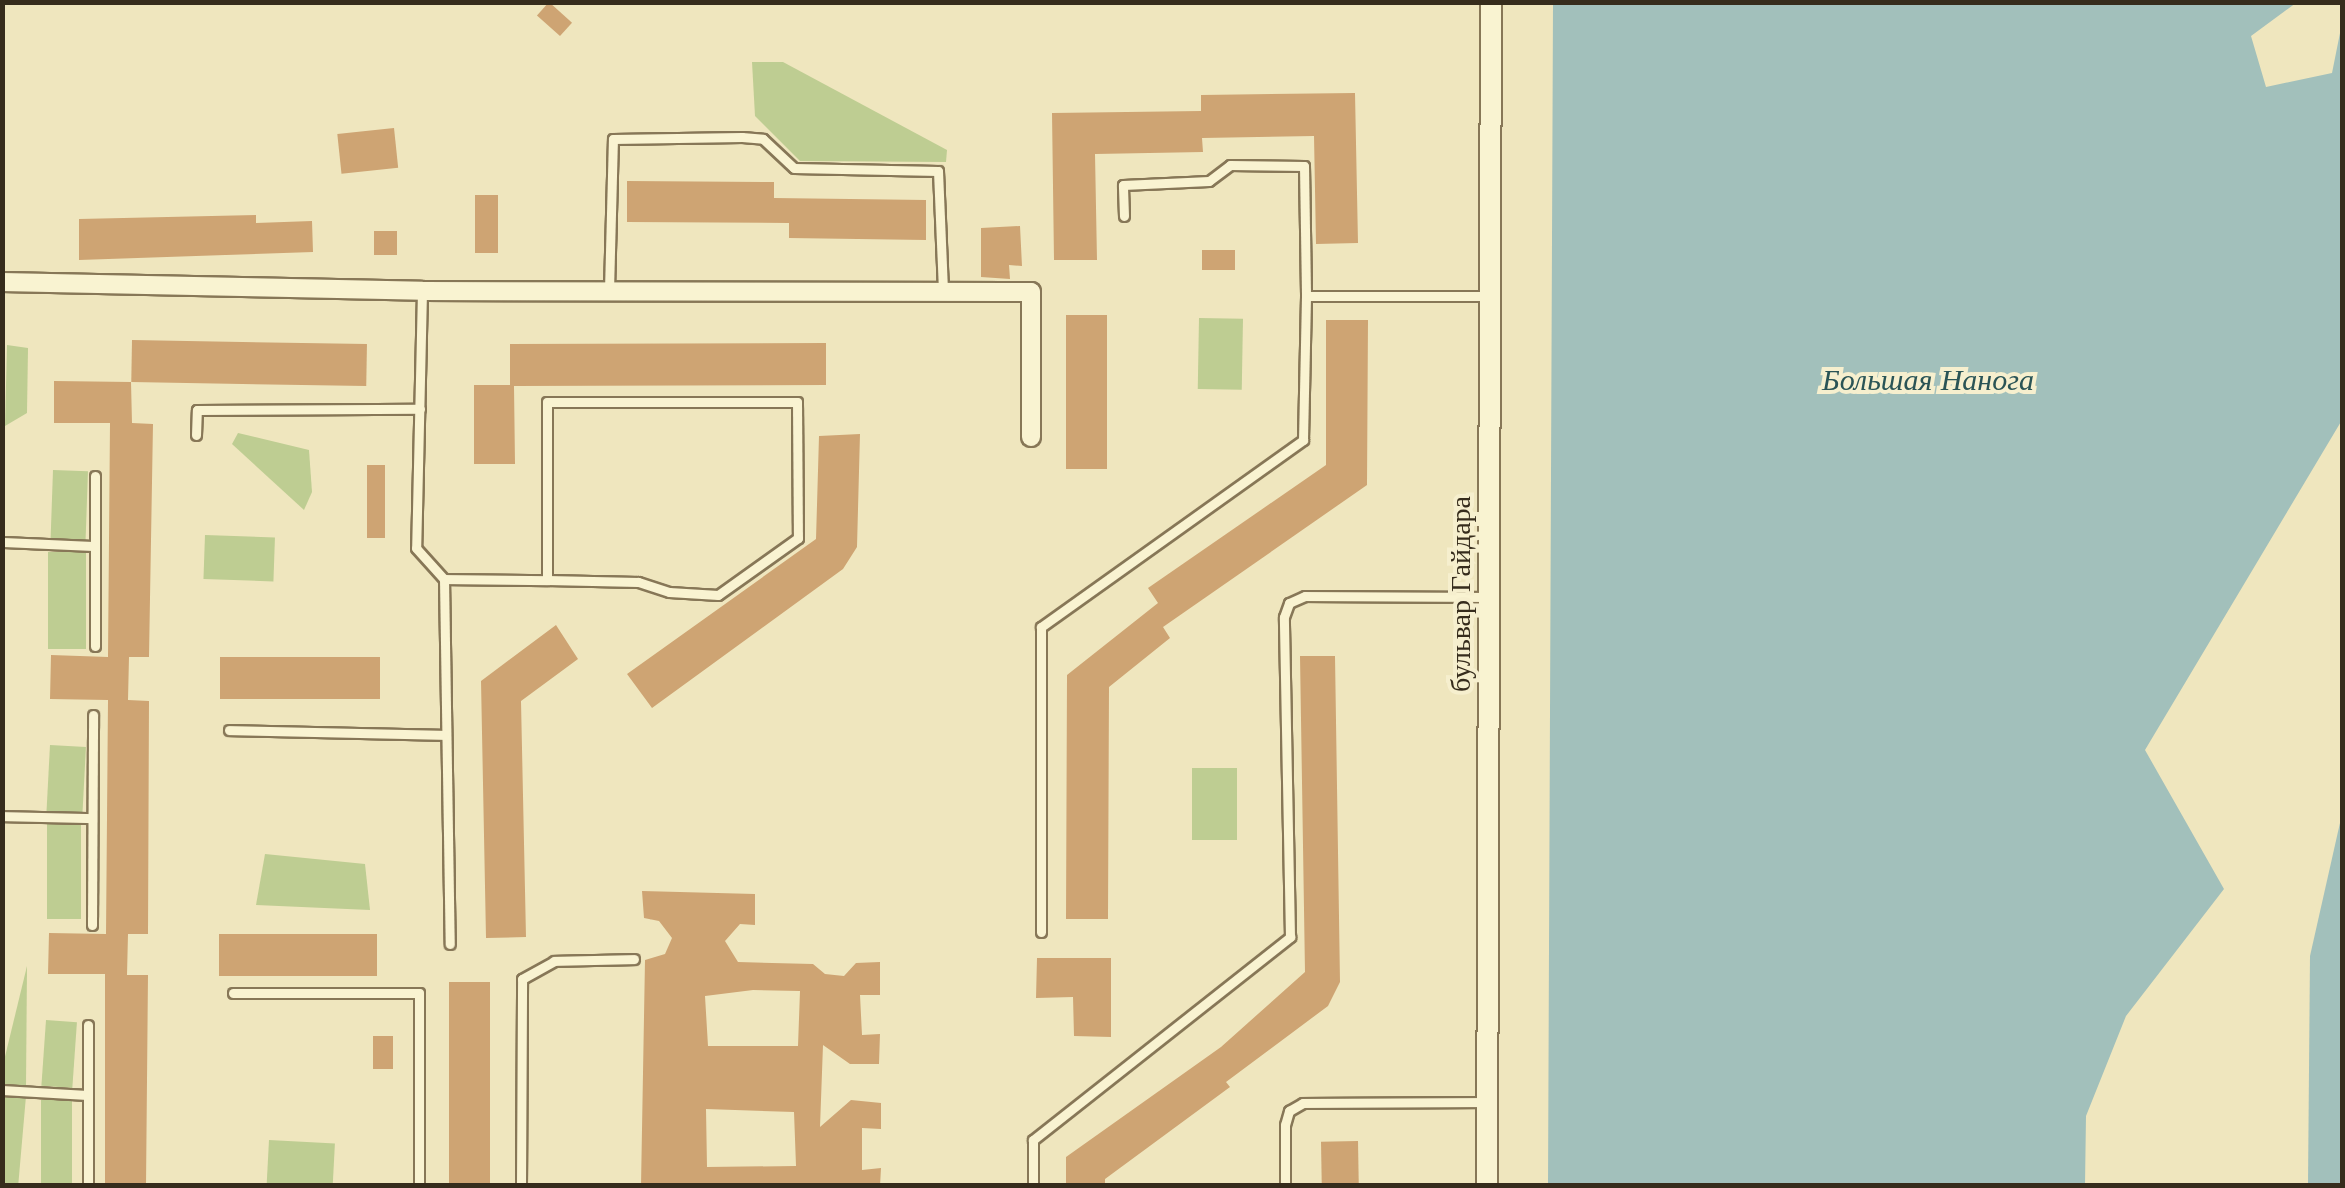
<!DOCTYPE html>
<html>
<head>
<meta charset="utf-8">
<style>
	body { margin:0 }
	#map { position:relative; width:2345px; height:1188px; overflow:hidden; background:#efe6be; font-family:"Libre Baskerville",serif }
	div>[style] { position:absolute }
	.green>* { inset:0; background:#becd92; transform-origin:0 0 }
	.water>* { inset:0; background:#a2c0bb }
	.building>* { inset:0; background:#cea473; transform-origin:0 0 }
	.roads { filter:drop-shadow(2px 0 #877757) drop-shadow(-2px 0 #877757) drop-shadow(0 2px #877757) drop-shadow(0 -2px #877757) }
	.service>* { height:9px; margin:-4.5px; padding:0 4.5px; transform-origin:4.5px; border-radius:4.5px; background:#f9f3d1 }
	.minor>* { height:18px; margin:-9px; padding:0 9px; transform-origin:9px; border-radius:9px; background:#f9f3d1 }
	.tertiary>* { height:20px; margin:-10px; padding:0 10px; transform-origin:10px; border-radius:10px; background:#f9f3d1 }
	span { translate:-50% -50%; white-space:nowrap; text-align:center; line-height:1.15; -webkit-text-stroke:8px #f6efce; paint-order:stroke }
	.street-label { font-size:28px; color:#362c1c }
	.water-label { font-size:30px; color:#2a5456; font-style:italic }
	.frame { position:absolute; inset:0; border:5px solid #362c1c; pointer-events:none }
</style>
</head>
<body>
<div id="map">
	<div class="green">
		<div style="clip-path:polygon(752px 62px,783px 62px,947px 150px,946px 162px,800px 161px,755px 116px)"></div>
		<div style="left:1199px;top:318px;width:44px;height:71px;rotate:1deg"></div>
		<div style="clip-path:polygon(7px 345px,28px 348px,27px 413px,5px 426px)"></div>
		<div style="clip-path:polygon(238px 433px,309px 450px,312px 492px,304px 510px,232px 444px)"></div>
		<div style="left:53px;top:470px;width:35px;height:71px;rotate:2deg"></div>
		<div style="left:205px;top:535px;width:70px;height:44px;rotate:2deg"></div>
		<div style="left:48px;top:552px;width:38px;height:97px"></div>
		<div style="left:50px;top:745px;width:36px;height:67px;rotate:3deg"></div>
		<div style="left:1192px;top:768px;width:45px;height:72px"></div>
		<div style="left:47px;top:823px;width:34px;height:96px"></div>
		<div style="clip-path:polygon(265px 854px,365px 864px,370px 910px,256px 905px)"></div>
		<div style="clip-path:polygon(27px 966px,26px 1087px,3px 1085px,2px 1069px)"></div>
		<div style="left:46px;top:1020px;width:31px;height:66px;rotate:4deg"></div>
		<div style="left:3px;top:1095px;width:23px;height:90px;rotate:5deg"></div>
		<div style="left:41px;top:1100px;width:31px;height:85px"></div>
		<div style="left:269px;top:1140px;width:66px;height:43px;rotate:3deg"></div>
	</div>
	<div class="water">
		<div style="clip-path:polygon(1553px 3px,2296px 3px,2251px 36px,2266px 87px,2332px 73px,2342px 23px,2342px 420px,2145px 750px,2224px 889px,2126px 1016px,2086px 1116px,2085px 1185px,1548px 1185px)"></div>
		<div style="clip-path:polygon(2342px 814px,2342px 1185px,2308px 1185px,2310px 956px)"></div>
	</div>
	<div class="building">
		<div style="left:549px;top:2px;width:31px;height:18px;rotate:42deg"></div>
		<div style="clip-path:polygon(1355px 93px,1358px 243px,1316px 244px,1314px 136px,1202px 138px,1203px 152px,1095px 154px,1097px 260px,1054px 260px,1052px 113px,1201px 111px,1201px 95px)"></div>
		<div style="left:394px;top:128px;width:40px;height:57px;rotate:84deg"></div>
		<div style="clip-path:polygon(627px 181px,774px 182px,774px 198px,926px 200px,926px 240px,789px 238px,789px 223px,627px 222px)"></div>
		<div style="left:475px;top:195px;width:23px;height:58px"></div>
		<div style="clip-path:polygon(256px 215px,256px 223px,312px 221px,313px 252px,79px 260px,79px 219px)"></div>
		<div style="clip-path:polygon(1020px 226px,1022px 266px,1009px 265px,1010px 279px,981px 277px,981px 228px)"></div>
		<div style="left:374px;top:231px;width:23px;height:24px"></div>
		<div style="left:1202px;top:250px;width:33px;height:20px"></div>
		<div style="left:1066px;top:315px;width:41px;height:154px"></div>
		<div style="clip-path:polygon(1326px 320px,1368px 320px,1367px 485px,1163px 627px,1170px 638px,1109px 687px,1108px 919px,1066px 919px,1067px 675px,1158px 603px,1148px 588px,1326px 465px)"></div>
		<div style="left:132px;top:340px;width:235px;height:42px;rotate:1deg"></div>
		<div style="clip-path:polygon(826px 343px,826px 385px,514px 386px,515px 464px,474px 464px,474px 385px,510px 385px,510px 344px)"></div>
		<div style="clip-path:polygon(54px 381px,131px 382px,132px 423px,153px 424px,149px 657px,129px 657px,128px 700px,149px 701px,148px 934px,128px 934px,127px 975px,148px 975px,146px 1186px,105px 1186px,105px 974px,48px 974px,49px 933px,106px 934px,108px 700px,50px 699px,51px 655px,108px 657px,110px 423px,54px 423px)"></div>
		<div style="clip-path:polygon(860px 434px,857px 547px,843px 569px,652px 708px,627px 674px,816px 539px,819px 436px)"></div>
		<div style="left:367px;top:465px;width:18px;height:73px"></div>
		<div style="clip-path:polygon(556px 625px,578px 659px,521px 701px,526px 937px,486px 938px,481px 681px)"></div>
		<div style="clip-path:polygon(1300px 656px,1335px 656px,1340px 982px,1328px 1006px,1226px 1082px,1230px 1087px,1105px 1179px,1105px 1186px,1066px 1186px,1066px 1157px,1221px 1047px,1305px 972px)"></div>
		<div style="left:220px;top:657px;width:160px;height:42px"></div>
		<div style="clip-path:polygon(evenodd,642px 891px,755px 894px,755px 925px,740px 924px,725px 941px,738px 962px,813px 964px,825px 974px,844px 976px,856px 963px,880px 962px,880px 995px,860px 995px,862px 1035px,880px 1034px,879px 1064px,850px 1064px,823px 1045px,820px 1127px,851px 1100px,881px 1103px,881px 1129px,862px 1128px,862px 1170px,881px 1168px,880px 1186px,641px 1186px,645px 960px,665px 954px,672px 938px,659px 921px,644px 918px,642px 891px,753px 990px,800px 991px,798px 1046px,708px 1046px,705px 996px,753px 990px,642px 891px,706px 1109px,794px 1112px,796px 1166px,707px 1167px,706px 1109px)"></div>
		<div style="left:377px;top:934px;width:42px;height:158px;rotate:90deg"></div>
		<div style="clip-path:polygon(1037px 958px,1111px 958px,1111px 1037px,1074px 1036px,1073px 997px,1036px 998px)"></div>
		<div style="left:449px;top:982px;width:41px;height:204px"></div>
		<div style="left:373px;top:1036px;width:20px;height:33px"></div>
		<div style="left:1358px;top:1141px;width:45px;height:37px;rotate:89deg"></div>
	</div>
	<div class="roads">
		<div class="service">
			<div style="left:1124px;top:216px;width:31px;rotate:-92deg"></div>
			<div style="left:1123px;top:185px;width:86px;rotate:-2.7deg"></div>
			<div style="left:1209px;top:181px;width:26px;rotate:-37deg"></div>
			<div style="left:1230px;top:165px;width:74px;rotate:0.8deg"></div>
			<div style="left:1304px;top:166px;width:130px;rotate:89.1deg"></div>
			<div style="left:609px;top:290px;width:151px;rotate:-88.5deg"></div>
			<div style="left:613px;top:139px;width:129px;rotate:-0.9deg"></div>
			<div style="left:742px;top:137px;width:21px;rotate:5deg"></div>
			<div style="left:763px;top:139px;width:42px;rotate:43.1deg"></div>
			<div style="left:794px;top:168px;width:144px;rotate:1.2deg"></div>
			<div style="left:938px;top:171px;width:121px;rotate:87.6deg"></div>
			<div style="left:422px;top:291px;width:257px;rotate:91.3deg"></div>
			<div style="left:416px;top:548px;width:42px;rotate:47.9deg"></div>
			<div style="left:444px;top:579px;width:365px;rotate:89.1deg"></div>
			<div style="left:196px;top:435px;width:25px;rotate:-88deg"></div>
			<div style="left:197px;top:410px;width:223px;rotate:-0.3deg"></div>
			<div style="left:2px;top:542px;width:92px;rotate:2.5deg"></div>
			<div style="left:444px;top:579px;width:103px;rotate:0.6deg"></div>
			<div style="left:547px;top:580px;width:178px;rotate:-90deg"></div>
			<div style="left:547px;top:402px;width:250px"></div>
			<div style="left:797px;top:402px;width:136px;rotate:89.6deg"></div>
			<div style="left:798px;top:538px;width:98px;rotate:144.5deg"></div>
			<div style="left:718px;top:595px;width:49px;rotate:-176.5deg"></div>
			<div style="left:669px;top:592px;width:33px;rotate:-162deg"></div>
			<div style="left:638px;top:582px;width:91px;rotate:-178.7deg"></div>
			<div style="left:95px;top:646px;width:170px;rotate:-90deg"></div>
			<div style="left:229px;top:730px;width:216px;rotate:1.3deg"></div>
			<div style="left:2px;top:816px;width:90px;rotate:1.3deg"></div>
			<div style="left:92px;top:925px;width:210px;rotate:-89.7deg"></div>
			<div style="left:1041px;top:932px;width:305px;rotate:-90deg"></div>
			<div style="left:1041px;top:627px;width:322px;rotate:-35.5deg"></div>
			<div style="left:1303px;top:440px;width:144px;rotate:-88.8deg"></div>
			<div style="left:1306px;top:296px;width:182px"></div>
			<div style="left:233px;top:993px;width:186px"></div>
			<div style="left:419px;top:993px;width:193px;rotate:90deg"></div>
			<div style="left:2px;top:1090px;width:85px;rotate:3.4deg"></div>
			<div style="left:88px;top:1186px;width:161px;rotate:-90deg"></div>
			<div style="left:521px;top:1186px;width:207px;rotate:-89.7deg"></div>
			<div style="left:522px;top:979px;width:37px;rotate:-29deg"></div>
			<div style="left:554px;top:961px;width:80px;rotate:-1.4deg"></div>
			<div style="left:1033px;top:1186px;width:46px;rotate:-90deg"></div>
			<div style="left:1033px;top:1140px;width:328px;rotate:-38.3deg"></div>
			<div style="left:1290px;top:937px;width:320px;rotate:-91.1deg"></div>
			<div style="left:1284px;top:617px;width:15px;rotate:-70deg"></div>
			<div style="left:1289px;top:603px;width:17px;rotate:-24deg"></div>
			<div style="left:1305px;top:596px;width:181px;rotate:0.3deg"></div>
			<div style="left:1285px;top:1186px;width:61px;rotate:-90deg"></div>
			<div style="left:1285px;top:1125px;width:15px;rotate:-74deg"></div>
			<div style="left:1289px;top:1111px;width:16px;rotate:-30deg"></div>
			<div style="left:1303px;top:1103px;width:184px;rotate:-0.3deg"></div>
		</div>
		<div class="minor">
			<div style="left:2px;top:282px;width:420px;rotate:1.2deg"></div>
			<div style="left:422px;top:291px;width:609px;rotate:0.09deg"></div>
			<div style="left:1031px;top:292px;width:145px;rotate:90deg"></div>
		</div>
		<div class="tertiary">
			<div style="left:1487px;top:1186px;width:1184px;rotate:-89.81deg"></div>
		</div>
	</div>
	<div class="street-label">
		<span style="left:1461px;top:594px;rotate:-90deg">бульвар Гайдара</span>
	</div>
	<div class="water-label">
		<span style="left:1928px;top:380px">Большая Нанога</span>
	</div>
	<div class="frame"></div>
</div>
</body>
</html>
